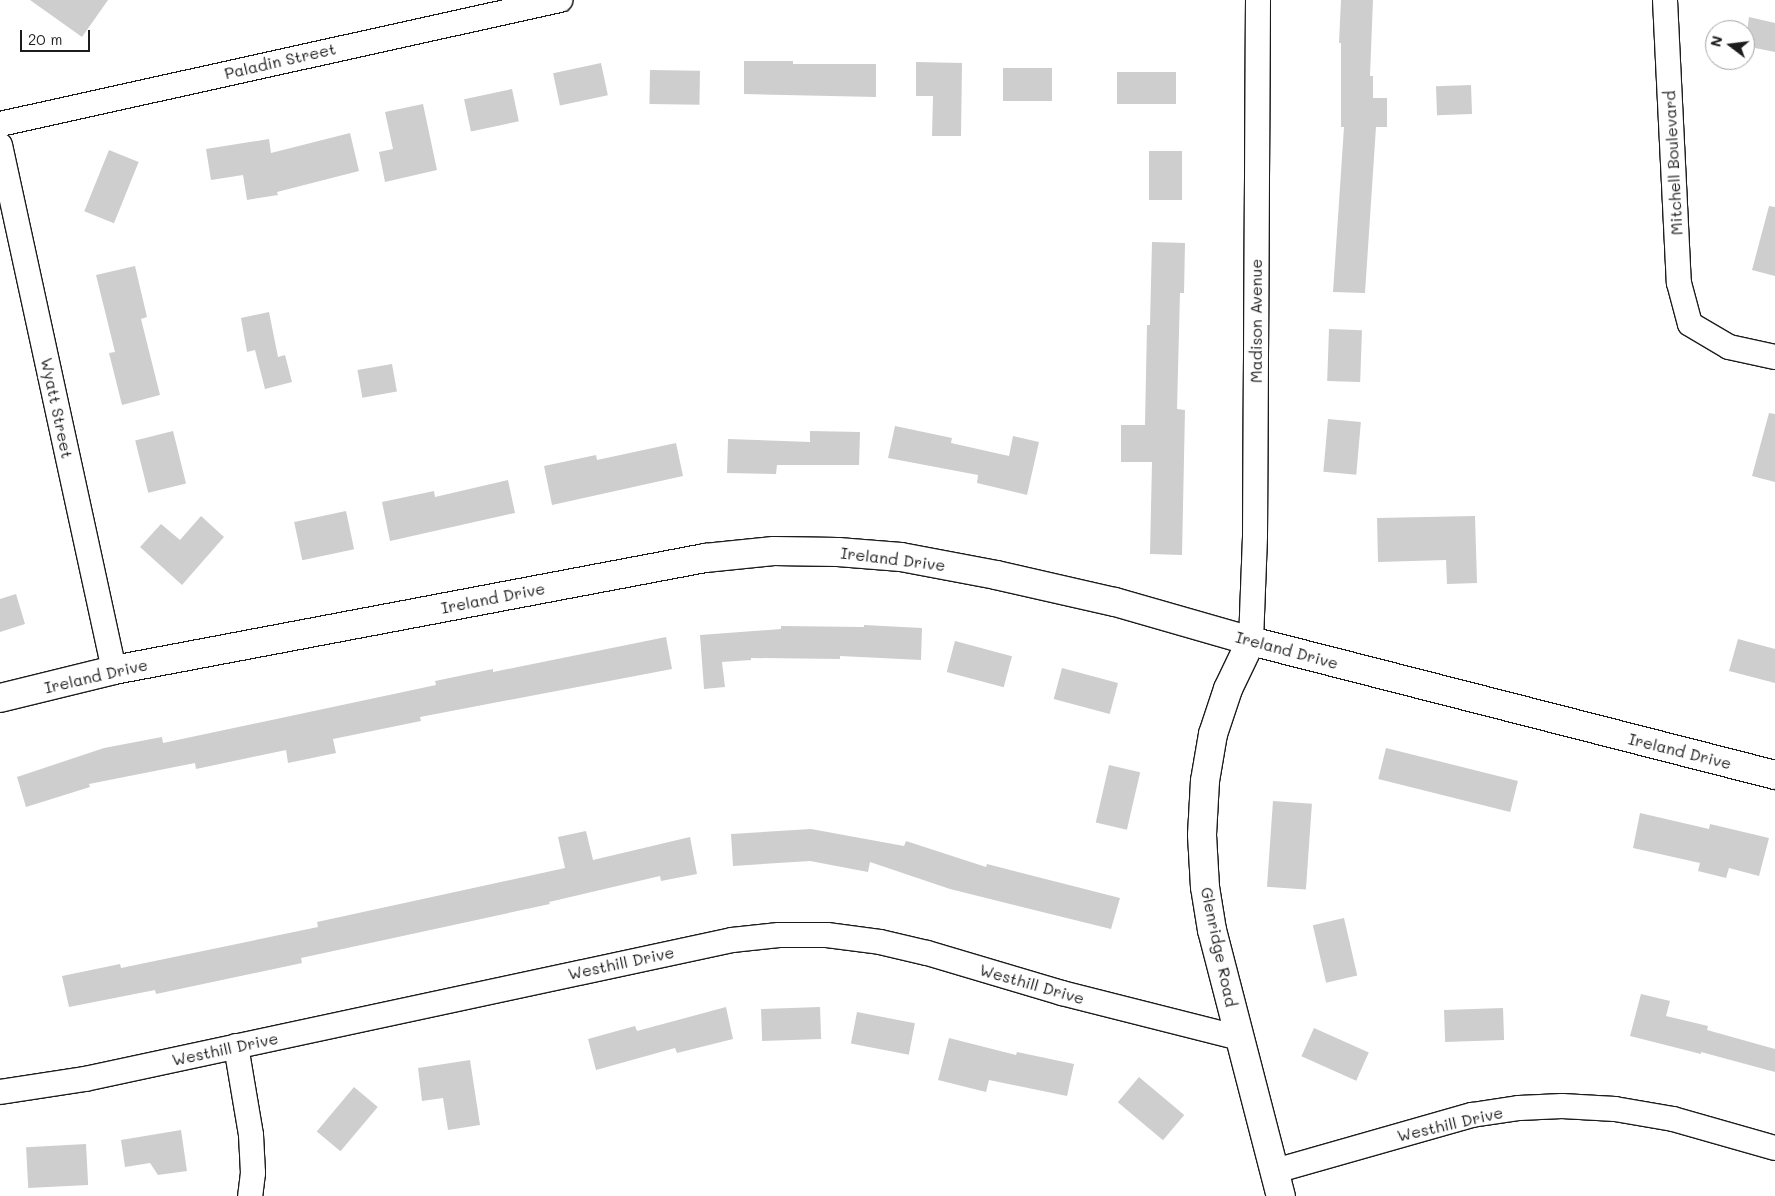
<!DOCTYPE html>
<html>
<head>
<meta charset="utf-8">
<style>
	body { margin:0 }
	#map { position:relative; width:1775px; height:1196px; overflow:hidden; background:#fff; font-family:Mali,sans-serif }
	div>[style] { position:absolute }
	.building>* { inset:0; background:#cecece; transform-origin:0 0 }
	.roads { filter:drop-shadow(1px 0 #1c1c1c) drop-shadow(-1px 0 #1c1c1c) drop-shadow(0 1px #1c1c1c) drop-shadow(0 -1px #1c1c1c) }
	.street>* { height:24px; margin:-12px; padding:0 12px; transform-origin:12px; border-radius:12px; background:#fff }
	.secondary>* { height:28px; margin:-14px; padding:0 14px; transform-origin:14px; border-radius:14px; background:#fff }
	span { translate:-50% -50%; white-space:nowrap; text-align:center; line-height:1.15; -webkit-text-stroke:4.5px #fff; paint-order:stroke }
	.street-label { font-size:16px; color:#1c1c1c }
	.north { position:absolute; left:1705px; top:20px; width:50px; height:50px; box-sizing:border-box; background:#fff; border:1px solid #a4a4a4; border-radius:50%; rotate:285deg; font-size:14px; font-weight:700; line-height:20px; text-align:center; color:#1c1c1c }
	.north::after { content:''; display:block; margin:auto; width:18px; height:22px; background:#1c1c1c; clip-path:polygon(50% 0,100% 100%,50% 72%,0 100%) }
	.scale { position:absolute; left:20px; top:30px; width:70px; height:22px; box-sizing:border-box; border:2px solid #1c1c1c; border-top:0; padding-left:6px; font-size:15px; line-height:18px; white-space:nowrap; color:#1c1c1c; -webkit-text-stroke:4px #fff; paint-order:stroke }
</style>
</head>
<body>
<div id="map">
	<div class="building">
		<div style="clip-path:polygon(30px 0,108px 0,82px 37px)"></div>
		<div style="clip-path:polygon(1341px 0,1373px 0,1370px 76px,1373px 76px,1373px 98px,1387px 98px,1387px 127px,1376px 127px,1365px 293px,1333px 292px,1344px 127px,1341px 127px,1341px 43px,1339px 43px)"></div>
		<div style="clip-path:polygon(1749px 17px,1775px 23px,1775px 52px,1745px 46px)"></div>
		<div style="clip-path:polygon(744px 61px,793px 61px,793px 64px,876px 64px,876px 97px,744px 94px)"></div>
		<div style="clip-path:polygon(916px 62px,962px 63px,961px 136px,932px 136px,933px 96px,916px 96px)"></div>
		<div style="left:601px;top:63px;width:33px;height:49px;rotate:78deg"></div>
		<div style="left:1003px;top:68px;width:49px;height:33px"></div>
		<div style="left:650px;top:70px;width:50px;height:34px;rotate:1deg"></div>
		<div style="left:1117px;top:72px;width:59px;height:32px"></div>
		<div style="left:1471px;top:85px;width:29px;height:35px;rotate:88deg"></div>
		<div style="left:512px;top:89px;width:33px;height:49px;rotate:78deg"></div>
		<div style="clip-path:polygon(423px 104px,437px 170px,385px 182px,379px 152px,393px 149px,385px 112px)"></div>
		<div style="clip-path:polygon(350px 133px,359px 171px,277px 192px,278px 195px,247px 200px,243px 175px,211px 180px,206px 149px,269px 139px,271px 153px)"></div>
		<div style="left:109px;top:150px;width:32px;height:66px;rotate:22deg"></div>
		<div style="left:1149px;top:151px;width:33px;height:49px"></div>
		<div style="clip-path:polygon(1769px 206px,1775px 207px,1775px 276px,1752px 270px)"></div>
		<div style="clip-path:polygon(1152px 242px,1185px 243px,1184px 293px,1180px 293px,1177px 409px,1185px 410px,1182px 555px,1150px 554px,1152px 462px,1121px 462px,1121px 425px,1145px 425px,1147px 325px,1150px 325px)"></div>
		<div style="clip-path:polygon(135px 266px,147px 317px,141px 319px,160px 395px,122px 405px,109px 353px,115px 352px,96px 275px)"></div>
		<div style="clip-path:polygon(269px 312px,278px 357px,285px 355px,292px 382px,265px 389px,255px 350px,247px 352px,241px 318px)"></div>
		<div style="left:1329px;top:329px;width:33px;height:52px;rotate:2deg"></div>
		<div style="left:392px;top:364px;width:28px;height:35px;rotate:80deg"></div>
		<div style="clip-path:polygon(1769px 413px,1775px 414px,1775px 482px,1752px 476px)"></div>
		<div style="left:1328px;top:419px;width:33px;height:53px;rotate:5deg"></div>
		<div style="clip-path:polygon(895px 426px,952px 438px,951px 443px,1009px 456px,1013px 436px,1039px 442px,1027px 495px,977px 483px,978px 475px,888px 458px)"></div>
		<div style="left:173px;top:431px;width:54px;height:39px;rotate:76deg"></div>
		<div style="clip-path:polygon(810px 431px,860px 432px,859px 465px,777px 465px,776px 474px,727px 473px,728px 439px,810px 442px)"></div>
		<div style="clip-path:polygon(676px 443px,683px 476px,552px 505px,544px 466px,596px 455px,597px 460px)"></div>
		<div style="clip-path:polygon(508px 480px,515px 513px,390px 541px,382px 502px,434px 491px,435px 497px)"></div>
		<div style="left:346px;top:511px;width:39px;height:53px;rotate:78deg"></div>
		<div style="clip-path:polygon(201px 516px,224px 537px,182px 585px,140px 547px,161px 524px,180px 540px)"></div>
		<div style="clip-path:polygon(1475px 516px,1477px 583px,1447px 584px,1446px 560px,1378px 562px,1377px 518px)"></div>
		<div style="clip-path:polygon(16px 594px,25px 624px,0 632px,0 599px)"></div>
		<div style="clip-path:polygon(864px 625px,922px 628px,921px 660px,840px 656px,840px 659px,751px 658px,751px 660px,722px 662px,725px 687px,704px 689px,700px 635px,781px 629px,781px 626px,864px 627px)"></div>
		<div style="clip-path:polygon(666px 637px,672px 669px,420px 717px,421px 721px,333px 739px,336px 753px,288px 763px,286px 750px,196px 769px,195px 763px,89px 784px,90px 787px,26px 807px,17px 777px,104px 748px,162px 737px,163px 743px,436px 685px,435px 681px,493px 669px,493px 672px)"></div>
		<div style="clip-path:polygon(1738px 639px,1775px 649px,1775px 683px,1729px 671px)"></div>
		<div style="left:955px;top:641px;width:59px;height:32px;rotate:15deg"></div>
		<div style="left:1062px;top:668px;width:58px;height:32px;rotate:15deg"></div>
		<div style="left:1386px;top:748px;width:136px;height:32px;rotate:14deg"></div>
		<div style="left:1109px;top:765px;width:32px;height:59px;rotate:13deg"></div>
		<div style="left:1273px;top:801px;width:39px;height:86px;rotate:4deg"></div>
		<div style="clip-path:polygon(1640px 813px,1709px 829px,1710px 824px,1769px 838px,1759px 876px,1729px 868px,1726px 878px,1698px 871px,1700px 863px,1633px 848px)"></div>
		<div style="clip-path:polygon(811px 829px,904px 846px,906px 841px,986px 867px,987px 864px,1120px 898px,1111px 929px,950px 889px,870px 862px,868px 872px,810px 861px,733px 866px,731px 834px)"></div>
		<div style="clip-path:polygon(586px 831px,593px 860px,690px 837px,697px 874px,661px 881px,660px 876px,549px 902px,550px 904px,301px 958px,302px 963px,156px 994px,155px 990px,69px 1007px,62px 976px,120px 964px,121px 968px,318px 927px,317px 922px,565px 868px,558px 837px)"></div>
		<div style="left:1344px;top:918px;width:59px;height:32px;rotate:77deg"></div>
		<div style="clip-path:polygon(1641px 994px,1670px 1001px,1666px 1016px,1708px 1026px,1707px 1030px,1775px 1049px,1775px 1072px,1701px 1052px,1701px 1054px,1630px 1036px)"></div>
		<div style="clip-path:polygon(726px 1007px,733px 1039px,677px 1053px,675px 1048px,596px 1070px,588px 1039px,635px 1026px,637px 1031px)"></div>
		<div style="left:820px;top:1007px;width:32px;height:59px;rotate:88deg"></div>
		<div style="left:1503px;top:1008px;width:32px;height:59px;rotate:88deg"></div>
		<div style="left:857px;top:1012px;width:59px;height:32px;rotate:11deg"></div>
		<div style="left:1314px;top:1028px;width:60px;height:31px;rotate:24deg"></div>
		<div style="clip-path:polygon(949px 1038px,1016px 1055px,1017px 1052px,1074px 1064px,1067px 1096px,989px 1080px,986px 1092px,938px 1080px)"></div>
		<div style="clip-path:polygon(470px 1060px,480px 1125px,448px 1130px,443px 1098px,422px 1101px,418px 1068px)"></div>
		<div style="left:1139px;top:1077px;width:59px;height:33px;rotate:40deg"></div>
		<div style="left:354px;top:1087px;width:31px;height:58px;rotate:40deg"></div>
		<div style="clip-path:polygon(181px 1130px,187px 1171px,158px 1175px,150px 1163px,125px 1167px,121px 1140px)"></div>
		<div style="left:86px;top:1144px;width:41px;height:60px;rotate:87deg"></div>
	</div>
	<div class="roads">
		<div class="street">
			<div style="left:1665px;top:0;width:283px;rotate:87.2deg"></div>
			<div style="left:1679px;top:283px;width:42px;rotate:75deg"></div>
			<div style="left:1690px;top:324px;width:45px;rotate:30.5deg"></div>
			<div style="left:1729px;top:347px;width:47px;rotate:12.3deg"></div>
			<div style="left:0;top:124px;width:574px;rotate:-12.49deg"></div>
			<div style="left:0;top:145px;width:537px;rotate:77.75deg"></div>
			<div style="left:1251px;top:641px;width:105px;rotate:-87.8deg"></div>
			<div style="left:1255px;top:536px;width:536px;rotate:-89.68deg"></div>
			<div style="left:236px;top:1046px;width:90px;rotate:80.4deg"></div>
			<div style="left:251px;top:1135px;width:38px;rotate:87deg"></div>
			<div style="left:253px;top:1173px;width:23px;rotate:97deg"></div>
			<div style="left:0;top:1092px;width:86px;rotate:-8.7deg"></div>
			<div style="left:85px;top:1079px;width:662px;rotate:-12.12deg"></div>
			<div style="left:732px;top:940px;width:47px;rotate:-6.1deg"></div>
			<div style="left:779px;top:935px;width:48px"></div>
			<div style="left:827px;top:935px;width:53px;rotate:7.5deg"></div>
			<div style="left:880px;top:942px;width:48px;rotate:13.2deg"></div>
			<div style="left:927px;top:953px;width:141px;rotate:16.5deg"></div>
			<div style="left:1062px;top:993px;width:184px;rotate:14.2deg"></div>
			<div style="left:1275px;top:1171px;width:205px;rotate:-15.9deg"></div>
			<div style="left:1472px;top:1115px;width:48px;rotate:-8.5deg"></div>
			<div style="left:1519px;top:1108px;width:43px;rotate:-2.7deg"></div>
			<div style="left:1562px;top:1106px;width:53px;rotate:3.2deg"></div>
			<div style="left:1615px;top:1109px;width:59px;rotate:9.8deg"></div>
			<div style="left:1673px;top:1119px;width:106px;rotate:15.9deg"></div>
		</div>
		<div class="secondary">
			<div style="left:1251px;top:641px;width:53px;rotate:115.6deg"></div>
			<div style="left:1228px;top:689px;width:47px;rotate:108.4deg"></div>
			<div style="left:1213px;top:734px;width:48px;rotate:99.7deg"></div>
			<div style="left:1205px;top:781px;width:54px;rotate:93.2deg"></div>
			<div style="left:1202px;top:835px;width:52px;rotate:86.7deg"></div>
			<div style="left:1205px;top:887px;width:44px;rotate:80.8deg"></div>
			<div style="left:1212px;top:930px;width:275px;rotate:75.5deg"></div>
			<div style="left:0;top:698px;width:117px;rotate:-13.8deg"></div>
			<div style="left:114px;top:670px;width:602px;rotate:-10.73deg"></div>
			<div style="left:705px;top:558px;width:69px;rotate:-5.8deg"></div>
			<div style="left:774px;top:551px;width:64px;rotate:0.9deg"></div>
			<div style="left:838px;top:552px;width:63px;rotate:4.5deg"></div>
			<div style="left:901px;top:557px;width:97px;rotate:10.7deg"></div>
			<div style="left:996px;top:575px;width:122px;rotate:12.8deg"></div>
			<div style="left:1115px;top:602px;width:141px;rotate:16deg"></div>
			<div style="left:1251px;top:641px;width:541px;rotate:14.34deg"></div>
		</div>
	</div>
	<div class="street-label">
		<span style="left:280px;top:61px;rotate:-13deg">Paladin Street</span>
		<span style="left:1673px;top:163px;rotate:-93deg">Mitchell Boulevard</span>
		<span style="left:1256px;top:321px;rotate:-90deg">Madison Avenue</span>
		<span style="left:57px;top:408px;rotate:78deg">Wyatt Street</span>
		<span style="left:893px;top:559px;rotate:7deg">Ireland Drive</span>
		<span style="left:493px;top:598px;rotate:-11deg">Ireland Drive</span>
		<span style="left:1287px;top:650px;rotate:15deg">Ireland Drive</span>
		<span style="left:96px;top:676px;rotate:-13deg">Ireland Drive</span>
		<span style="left:1680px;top:751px;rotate:14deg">Ireland Drive</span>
		<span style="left:1219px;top:947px;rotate:78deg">Glenridge Road</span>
		<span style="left:621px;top:963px;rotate:-12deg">Westhill Drive</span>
		<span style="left:1032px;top:984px;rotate:16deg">Westhill Drive</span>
		<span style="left:225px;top:1049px;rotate:-12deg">Westhill Drive</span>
		<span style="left:1450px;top:1124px;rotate:-13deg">Westhill Drive</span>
	</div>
	<div class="north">N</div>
	<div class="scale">20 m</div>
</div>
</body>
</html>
